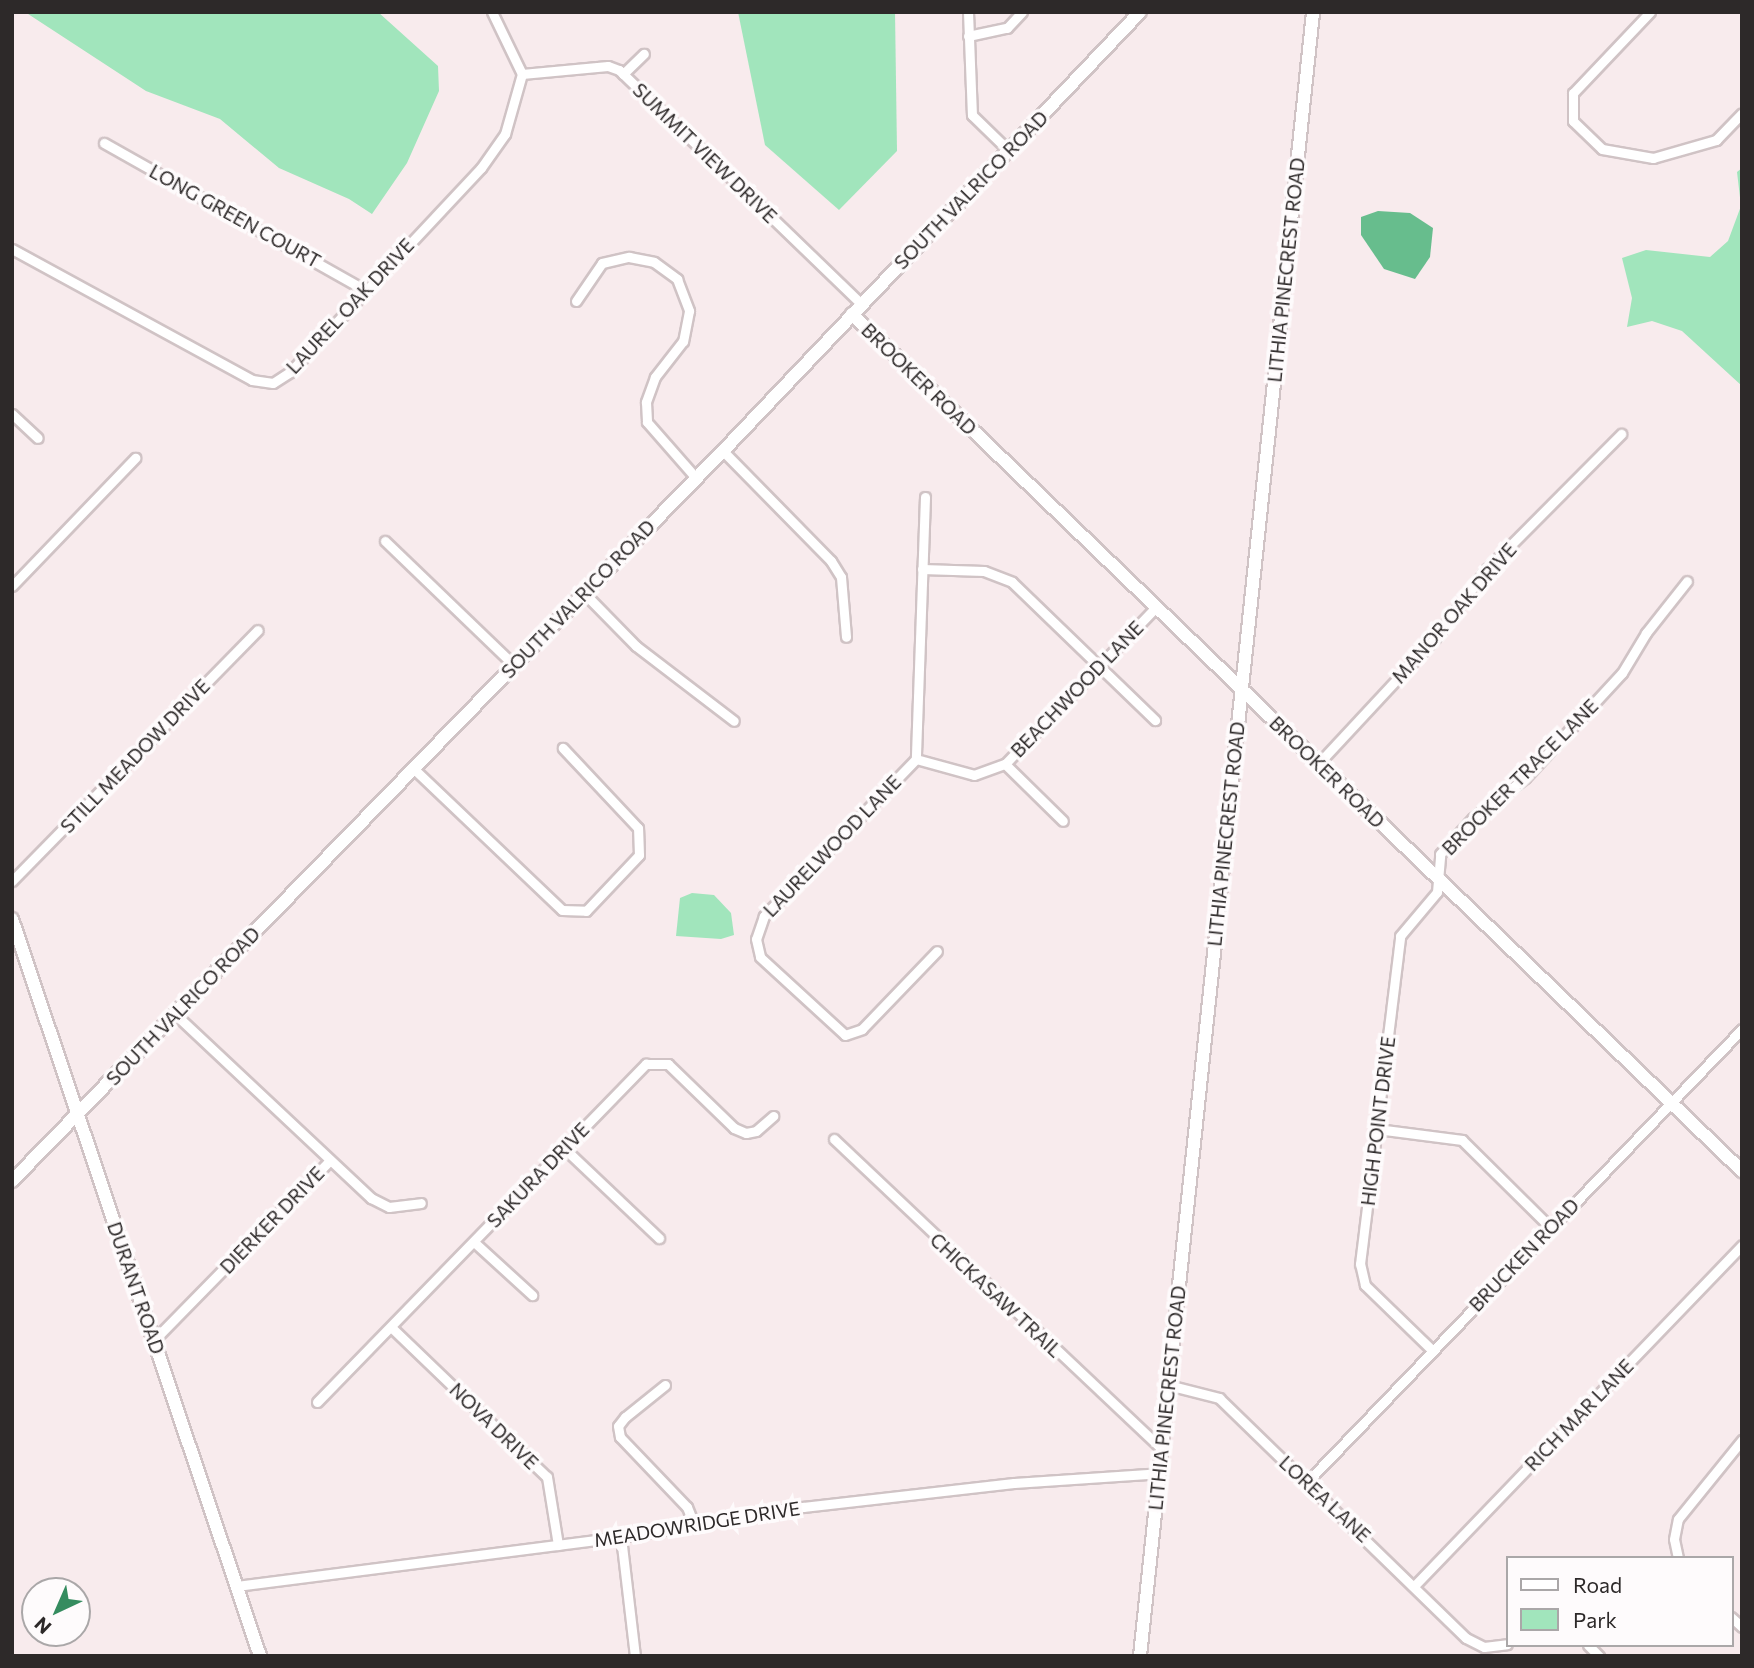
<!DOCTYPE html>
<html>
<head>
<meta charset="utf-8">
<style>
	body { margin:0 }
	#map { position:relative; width:1754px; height:1668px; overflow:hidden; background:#f8ebed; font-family:Commissioner,sans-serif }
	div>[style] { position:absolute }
	.green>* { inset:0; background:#a1e5bc }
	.water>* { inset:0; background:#67bd8d }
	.roads { filter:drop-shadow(2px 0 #d0c3c5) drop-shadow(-2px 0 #d0c3c5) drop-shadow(0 2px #d0c3c5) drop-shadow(0 -2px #d0c3c5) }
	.street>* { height:9px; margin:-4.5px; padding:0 4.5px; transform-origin:4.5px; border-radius:4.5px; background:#fff }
	.secondary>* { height:12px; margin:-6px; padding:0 6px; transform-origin:6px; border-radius:6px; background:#fff }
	span { translate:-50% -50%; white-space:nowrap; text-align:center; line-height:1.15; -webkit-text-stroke:7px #fefbfc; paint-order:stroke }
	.street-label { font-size:19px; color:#2d2929 }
	.frame { position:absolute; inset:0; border:14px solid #2d2929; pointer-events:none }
	.legend { position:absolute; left:1506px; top:1556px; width:228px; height:91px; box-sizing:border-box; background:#fefbfc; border:2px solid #aaa7a8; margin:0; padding:9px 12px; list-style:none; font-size:21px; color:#2d2929 }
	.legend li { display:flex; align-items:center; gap:14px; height:35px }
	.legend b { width:35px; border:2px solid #aaa7a8 }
	.north { position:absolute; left:21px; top:1577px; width:70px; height:70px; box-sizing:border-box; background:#fefbfc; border:2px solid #aaa7a8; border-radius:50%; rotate:224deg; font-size:19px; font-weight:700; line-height:28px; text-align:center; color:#2d2929 }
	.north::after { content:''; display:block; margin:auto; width:24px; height:32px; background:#358c5f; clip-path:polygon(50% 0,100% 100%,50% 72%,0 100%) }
</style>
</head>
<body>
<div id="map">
	<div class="green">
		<div style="clip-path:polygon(25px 12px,378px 12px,438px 66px,439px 91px,407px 163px,372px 214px,349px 199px,279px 168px,220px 119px,146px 91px)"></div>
		<div style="clip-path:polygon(738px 12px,895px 12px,897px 151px,839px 210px,765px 145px)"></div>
		<div style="clip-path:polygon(1742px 168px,1742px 386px,1682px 331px,1652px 321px,1627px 327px,1632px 298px,1622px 258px,1646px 250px,1710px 257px,1728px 241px,1741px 206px,1737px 172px)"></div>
		<div style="clip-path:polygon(692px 893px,714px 895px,731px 913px,734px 935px,721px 939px,676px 936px,680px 898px)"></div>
	</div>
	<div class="water">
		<div style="clip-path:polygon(1378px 211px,1410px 213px,1433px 228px,1430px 257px,1415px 279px,1384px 269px,1361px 235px,1361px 217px)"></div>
	</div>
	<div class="roads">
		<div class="street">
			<div style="left:968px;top:12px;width:103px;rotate:87.8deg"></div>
			<div style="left:972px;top:115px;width:52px;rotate:44.2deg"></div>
			<div style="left:1650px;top:12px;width:112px;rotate:133.5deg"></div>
			<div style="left:1573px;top:93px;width:28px;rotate:90deg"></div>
			<div style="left:1573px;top:121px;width:40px;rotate:44deg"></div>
			<div style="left:1602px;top:149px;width:52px;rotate:10deg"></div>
			<div style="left:1653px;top:158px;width:66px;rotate:-15.9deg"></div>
			<div style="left:1716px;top:140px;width:37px;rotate:-46deg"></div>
			<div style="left:968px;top:36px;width:40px;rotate:-12deg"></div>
			<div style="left:1007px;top:28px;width:22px;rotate:-47deg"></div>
			<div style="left:522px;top:74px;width:86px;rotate:-5.3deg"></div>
			<div style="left:608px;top:66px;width:12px;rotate:20deg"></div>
			<div style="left:619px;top:70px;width:338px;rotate:44deg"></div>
			<div style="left:623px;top:74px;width:29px;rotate:-44deg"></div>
			<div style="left:104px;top:143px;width:300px;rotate:29.4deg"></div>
			<div style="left:12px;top:249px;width:273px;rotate:28.6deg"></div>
			<div style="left:252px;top:380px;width:21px;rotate:8deg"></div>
			<div style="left:273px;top:383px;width:20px;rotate:-33deg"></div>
			<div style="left:290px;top:372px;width:279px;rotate:-46.9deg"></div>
			<div style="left:481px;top:168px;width:42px;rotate:-54.8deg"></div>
			<div style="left:505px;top:134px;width:62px;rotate:-74.2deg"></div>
			<div style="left:522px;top:74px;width:69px;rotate:-115.8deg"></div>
			<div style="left:576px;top:301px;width:46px;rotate:-55.6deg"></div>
			<div style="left:602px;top:263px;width:28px;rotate:-13deg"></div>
			<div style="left:629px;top:257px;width:25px;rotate:11deg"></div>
			<div style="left:654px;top:262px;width:29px;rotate:36deg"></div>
			<div style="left:677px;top:279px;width:34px;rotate:69deg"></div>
			<div style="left:689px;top:311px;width:31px;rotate:101deg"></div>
			<div style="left:683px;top:341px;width:46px;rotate:127.9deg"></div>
			<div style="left:655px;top:377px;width:27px;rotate:110deg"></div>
			<div style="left:646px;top:402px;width:20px;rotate:87deg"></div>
			<div style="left:647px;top:422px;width:74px;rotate:48.8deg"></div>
			<div style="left:12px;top:414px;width:35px;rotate:43deg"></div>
			<div style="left:723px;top:451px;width:154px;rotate:45.5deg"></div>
			<div style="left:831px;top:561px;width:19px;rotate:58deg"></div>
			<div style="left:841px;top:577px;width:60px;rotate:85.2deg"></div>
			<div style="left:925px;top:497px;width:262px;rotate:92deg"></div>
			<div style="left:916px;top:759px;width:219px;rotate:134.1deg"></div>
			<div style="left:764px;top:916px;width:24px;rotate:109deg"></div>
			<div style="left:756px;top:939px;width:18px;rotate:77deg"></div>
			<div style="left:760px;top:957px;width:115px;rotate:42.5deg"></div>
			<div style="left:845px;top:1035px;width:18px;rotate:-19deg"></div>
			<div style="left:862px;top:1029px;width:108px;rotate:-46.1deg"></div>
			<div style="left:385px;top:541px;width:179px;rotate:43.9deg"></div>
			<div style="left:922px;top:569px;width:62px;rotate:1.8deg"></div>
			<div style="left:984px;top:571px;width:30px;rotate:21deg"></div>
			<div style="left:1012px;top:582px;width:199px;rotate:44deg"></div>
			<div style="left:12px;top:586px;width:178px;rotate:-46.1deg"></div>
			<div style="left:584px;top:593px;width:74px;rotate:45.5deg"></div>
			<div style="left:636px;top:646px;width:123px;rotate:37.4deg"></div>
			<div style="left:916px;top:759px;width:60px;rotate:15.4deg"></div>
			<div style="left:974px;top:775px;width:33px;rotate:-20deg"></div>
			<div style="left:1005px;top:764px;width:218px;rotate:-46.1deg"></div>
			<div style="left:1005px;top:764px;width:81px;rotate:44.5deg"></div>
			<div style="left:1318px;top:764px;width:173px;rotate:-47.1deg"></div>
			<div style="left:1436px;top:637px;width:84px;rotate:-53.3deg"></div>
			<div style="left:1486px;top:570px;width:192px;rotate:-45.2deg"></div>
			<div style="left:414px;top:769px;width:204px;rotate:43.6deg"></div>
			<div style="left:562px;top:910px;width:24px;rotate:2deg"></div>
			<div style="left:586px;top:911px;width:77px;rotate:-46.6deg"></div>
			<div style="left:639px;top:855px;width:27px;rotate:-92deg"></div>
			<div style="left:638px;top:828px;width:110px;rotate:-133.2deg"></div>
			<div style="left:12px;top:881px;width:351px;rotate:-45.6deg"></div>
			<div style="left:175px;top:1014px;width:269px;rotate:43.2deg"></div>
			<div style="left:371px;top:1198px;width:20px;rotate:27deg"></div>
			<div style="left:389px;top:1207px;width:32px;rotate:-7deg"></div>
			<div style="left:1377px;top:1129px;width:86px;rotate:7.4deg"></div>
			<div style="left:1462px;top:1140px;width:125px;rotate:44.7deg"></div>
			<div style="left:834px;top:1139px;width:450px;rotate:43.4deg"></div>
			<div style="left:564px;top:1148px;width:131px;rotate:43.5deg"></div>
			<div style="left:474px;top:1242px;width:79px;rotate:42.4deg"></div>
			<div style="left:392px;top:1328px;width:215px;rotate:43.9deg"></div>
			<div style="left:547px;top:1477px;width:69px;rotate:80.8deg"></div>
			<div style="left:154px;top:1340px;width:250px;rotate:-45.6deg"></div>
			<div style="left:1433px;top:1351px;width:95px;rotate:-135.9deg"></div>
			<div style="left:1365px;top:1285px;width:22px;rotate:-103deg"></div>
			<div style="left:1360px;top:1264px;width:330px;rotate:-83deg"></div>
			<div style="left:1400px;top:936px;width:57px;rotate:-49.9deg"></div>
			<div style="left:1437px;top:892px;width:38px;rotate:-85deg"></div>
			<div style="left:1440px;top:854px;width:49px;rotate:-47.5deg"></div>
			<div style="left:1473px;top:818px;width:66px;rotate:-37.6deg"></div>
			<div style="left:1525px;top:778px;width:143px;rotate:-47.3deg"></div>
			<div style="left:1622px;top:673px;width:47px;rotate:-59deg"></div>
			<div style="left:1646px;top:633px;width:66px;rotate:-51.7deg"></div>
			<div style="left:665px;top:1385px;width:51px;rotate:141.3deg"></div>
			<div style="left:625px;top:1417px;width:11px;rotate:128deg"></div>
			<div style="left:618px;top:1426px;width:11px;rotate:80deg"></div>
			<div style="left:620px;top:1437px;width:97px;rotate:46.3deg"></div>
			<div style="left:687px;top:1507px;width:16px;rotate:68deg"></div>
			<div style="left:1168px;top:1385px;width:53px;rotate:14.3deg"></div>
			<div style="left:1219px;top:1398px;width:344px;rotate:44.2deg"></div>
			<div style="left:1466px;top:1638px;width:20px;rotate:27deg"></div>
			<div style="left:1484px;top:1647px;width:23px;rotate:-7deg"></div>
			<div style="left:317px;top:1402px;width:472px;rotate:-45.8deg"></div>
			<div style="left:646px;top:1064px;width:22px"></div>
			<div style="left:668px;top:1064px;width:92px;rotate:44.1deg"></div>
			<div style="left:734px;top:1128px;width:13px;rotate:23deg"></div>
			<div style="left:746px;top:1133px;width:10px;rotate:-11deg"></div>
			<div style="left:756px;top:1131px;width:23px;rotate:-41deg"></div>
			<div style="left:1307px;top:1482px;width:628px;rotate:-46.16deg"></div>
			<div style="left:621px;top:1537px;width:120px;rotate:83.3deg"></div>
			<div style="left:1678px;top:1558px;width:19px;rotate:-102deg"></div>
			<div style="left:1674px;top:1539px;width:20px;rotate:-79deg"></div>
			<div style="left:1678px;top:1519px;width:102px;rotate:-51deg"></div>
			<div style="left:1416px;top:1584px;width:470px;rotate:-46.1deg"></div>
			<div style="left:237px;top:1586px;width:387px;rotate:-7.3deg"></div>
			<div style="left:621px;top:1537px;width:184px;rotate:-9.4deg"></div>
			<div style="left:803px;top:1507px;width:212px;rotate:-6.5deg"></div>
			<div style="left:1014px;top:1483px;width:145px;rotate:-3.9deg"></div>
			<div style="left:1731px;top:1617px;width:15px;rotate:42deg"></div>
			<div style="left:1588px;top:1645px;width:16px;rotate:45deg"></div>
		</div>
		<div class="secondary">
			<div style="left:852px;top:314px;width:1236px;rotate:43.92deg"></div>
			<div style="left:12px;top:919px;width:778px;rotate:71.4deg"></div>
			<div style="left:12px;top:1181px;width:1019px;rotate:-45.76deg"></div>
			<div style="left:723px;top:451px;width:605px;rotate:-46.47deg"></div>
			<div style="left:1140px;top:1656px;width:1653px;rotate:-83.99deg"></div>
		</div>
	</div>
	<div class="street-label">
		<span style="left:705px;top:153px;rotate:44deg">SUMMIT VIEW DRIVE</span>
		<span style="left:971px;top:190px;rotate:-46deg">SOUTH VALRICO ROAD</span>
		<span style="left:235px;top:216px;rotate:29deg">LONG GREEN COURT</span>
		<span style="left:1286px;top:270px;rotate:-84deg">LITHIA PINECREST ROAD</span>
		<span style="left:350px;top:306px;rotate:-47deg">LAUREL OAK DRIVE</span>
		<span style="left:919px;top:379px;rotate:44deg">BROOKER ROAD</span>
		<span style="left:578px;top:599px;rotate:-46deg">SOUTH VALRICO ROAD</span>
		<span style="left:1454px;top:613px;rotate:-49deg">MANOR OAK DRIVE</span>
		<span style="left:1077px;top:689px;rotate:-46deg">BEACHWOOD LANE</span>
		<span style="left:135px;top:756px;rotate:-46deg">STILL MEADOW DRIVE</span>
		<span style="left:1327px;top:772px;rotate:44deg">BROOKER ROAD</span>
		<span style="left:1520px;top:777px;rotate:-45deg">BROOKER TRACE LANE</span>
		<span style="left:1226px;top:834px;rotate:-84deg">LITHIA PINECREST ROAD</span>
		<span style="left:832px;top:846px;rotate:-46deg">LAURELWOOD LANE</span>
		<span style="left:183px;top:1006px;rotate:-46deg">SOUTH VALRICO ROAD</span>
		<span style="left:1378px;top:1121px;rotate:-83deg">HIGH POINT DRIVE</span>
		<span style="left:538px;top:1175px;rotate:-46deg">SAKURA DRIVE</span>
		<span style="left:272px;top:1220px;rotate:-46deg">DIERKER DRIVE</span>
		<span style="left:1524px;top:1255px;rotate:-46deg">BRUCKEN ROAD</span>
		<span style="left:136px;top:1288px;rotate:71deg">DURANT ROAD</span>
		<span style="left:996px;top:1295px;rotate:43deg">CHICKASAW TRAIL</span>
		<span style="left:1167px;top:1398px;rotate:-84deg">LITHIA PINECREST ROAD</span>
		<span style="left:1579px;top:1415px;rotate:-46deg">RICH MAR LANE</span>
		<span style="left:494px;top:1426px;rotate:44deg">NOVA DRIVE</span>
		<span style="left:1325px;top:1499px;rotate:43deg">LOREA LANE</span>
		<span style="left:697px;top:1524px;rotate:-9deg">MEADOWRIDGE DRIVE</span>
	</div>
	<div class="frame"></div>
	<ul class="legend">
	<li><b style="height:9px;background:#fff"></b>Road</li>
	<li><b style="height:19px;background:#a1e5bc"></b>Park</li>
	</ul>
	<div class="north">N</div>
</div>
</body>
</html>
